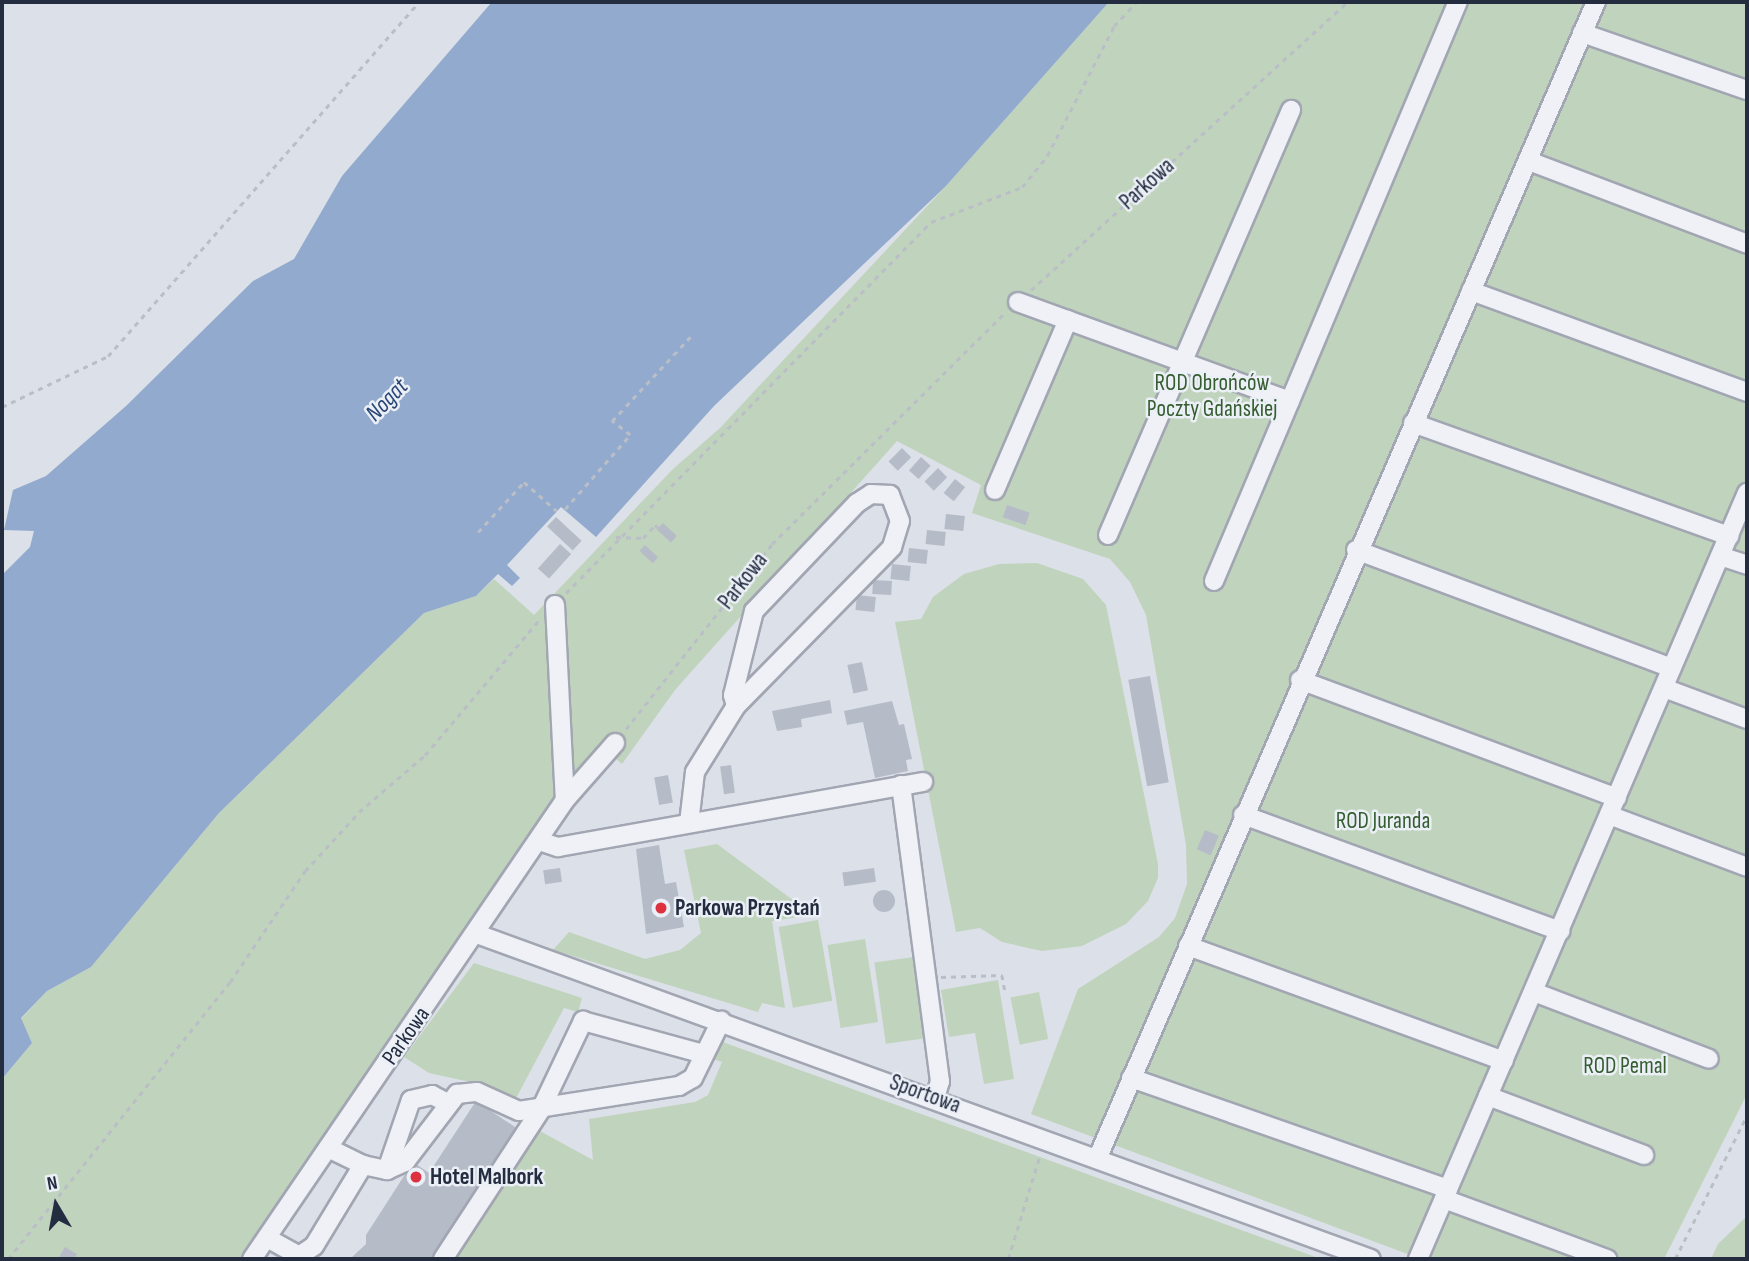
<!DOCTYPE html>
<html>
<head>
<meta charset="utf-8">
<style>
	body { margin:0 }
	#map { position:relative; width:1749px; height:1261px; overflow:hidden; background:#dce0e8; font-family:"Sofia Sans Condensed",sans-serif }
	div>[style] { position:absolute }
	.green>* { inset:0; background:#c0d3bc; transform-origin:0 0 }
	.water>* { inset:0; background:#92aacd }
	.building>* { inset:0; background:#b6bbc8; transform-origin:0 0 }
	.round { border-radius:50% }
	.path>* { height:2.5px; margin-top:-1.25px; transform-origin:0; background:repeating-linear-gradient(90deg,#babec7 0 5px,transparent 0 10px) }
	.roads { filter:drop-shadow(2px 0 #a1a6b2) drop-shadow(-2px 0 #a1a6b2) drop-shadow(0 2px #a1a6b2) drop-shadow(0 -2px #a1a6b2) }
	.minor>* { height:18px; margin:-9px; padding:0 9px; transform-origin:9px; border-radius:9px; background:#eff1f6 }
	.dots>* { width:19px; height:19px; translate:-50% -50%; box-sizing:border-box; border:4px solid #ebeff6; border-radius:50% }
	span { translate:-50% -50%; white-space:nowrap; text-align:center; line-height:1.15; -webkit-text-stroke:5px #ebeff6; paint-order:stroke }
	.street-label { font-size:23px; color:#242c40 }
	.park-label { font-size:23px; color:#355d30 }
	.poi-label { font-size:23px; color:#242c40; font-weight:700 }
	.left { translate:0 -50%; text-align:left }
	.water-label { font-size:24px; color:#2a4778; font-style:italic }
	.frame { position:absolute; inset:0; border:4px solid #242c40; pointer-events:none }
	.north { position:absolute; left:21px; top:1170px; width:70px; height:70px; -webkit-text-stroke:5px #ebeff6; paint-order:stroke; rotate:350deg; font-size:19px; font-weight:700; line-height:28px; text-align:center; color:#242c40 }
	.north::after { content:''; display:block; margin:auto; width:24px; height:32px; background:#242c40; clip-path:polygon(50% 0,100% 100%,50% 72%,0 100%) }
</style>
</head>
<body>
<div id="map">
	<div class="green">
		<div style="clip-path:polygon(1109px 2px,1747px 2px,1747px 1094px,1664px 1259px,1421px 1259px,1031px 1114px,1078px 989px,1159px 937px,1175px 918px,1187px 884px,1186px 845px,1146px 615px,1130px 582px,1110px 559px,972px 513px,981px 485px,897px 441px,675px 690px,622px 764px,599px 744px,554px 800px,388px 1061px,252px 1259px,2px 1259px,2px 1079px,32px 1043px,21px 1019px,47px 991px,91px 967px,219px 813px,424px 613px,476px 596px,494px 579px,534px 615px,673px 469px,720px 428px,945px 187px)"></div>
		<div style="clip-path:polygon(1037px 563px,1083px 579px,1106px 605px,1158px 864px,1158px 878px,1148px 901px,1126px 924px,1082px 946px,1042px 951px,1002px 942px,980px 928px,956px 932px,895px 622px,921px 619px,933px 597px,964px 574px,999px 564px)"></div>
		<div style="clip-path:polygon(717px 844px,797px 903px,798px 917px,772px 921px,785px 1008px,762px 1003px,758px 1012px,553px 950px,569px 932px,645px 959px,680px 950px,701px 933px,684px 850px)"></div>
		<div style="left:818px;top:920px;width:82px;height:40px;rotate:80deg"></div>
		<div style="left:865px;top:939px;width:84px;height:38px;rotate:81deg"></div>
		<div style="left:914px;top:957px;width:82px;height:40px;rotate:82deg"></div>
		<div style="clip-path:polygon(474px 963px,582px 998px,578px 1012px,564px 1008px,514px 1102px,484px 1085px,429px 1073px,404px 1057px)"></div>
		<div style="clip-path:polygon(998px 980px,1014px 1079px,984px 1084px,975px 1033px,949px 1037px,941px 990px)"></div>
		<div style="left:1039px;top:992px;width:48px;height:29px;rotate:79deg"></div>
		<div style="clip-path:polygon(720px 1041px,1321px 1259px,452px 1259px,538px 1130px,593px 1160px,589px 1119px,695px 1102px,708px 1095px,722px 1062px,711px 1058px)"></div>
		<div style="clip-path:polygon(1747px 1216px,1747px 1259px,1711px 1259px,1718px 1244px)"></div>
	</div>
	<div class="water">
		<div style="clip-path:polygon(1109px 2px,945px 187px,714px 406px,596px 537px,561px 507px,507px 565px,520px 578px,512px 586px,498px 574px,476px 596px,424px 613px,219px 813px,91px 967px,47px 991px,21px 1018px,32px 1043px,2px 1079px,2px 575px,30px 547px,34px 531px,4px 530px,13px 490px,46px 476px,126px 406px,253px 281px,294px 259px,342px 176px,491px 3px)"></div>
	</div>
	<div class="building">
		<div style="left:902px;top:448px;width:13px;height:19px;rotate:45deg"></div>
		<div style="left:921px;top:457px;width:13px;height:18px;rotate:42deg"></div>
		<div style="left:938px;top:468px;width:13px;height:19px;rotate:45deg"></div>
		<div style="left:955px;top:479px;width:13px;height:18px;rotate:39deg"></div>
		<div style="left:1007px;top:505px;width:24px;height:13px;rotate:19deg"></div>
		<div style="left:946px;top:514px;width:19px;height:15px;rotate:6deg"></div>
		<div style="left:556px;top:517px;width:35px;height:13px;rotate:43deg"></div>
		<div style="left:663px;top:523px;width:19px;height:9px;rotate:43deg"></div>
		<div style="left:927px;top:530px;width:19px;height:14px;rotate:6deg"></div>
		<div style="left:560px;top:544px;width:15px;height:33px;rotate:42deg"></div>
		<div style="left:645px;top:545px;width:18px;height:8px;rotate:43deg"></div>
		<div style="left:909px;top:548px;width:19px;height:14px;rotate:6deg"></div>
		<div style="left:892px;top:564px;width:19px;height:15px;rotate:6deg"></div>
		<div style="left:873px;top:580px;width:19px;height:14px;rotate:3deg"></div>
		<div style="left:857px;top:595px;width:19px;height:15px;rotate:6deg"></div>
		<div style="left:862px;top:662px;width:29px;height:15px;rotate:78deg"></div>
		<div style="left:1150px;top:676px;width:108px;height:22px;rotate:80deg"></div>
		<div style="clip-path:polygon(830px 700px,832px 713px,801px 719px,802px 727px,777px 731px,772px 711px)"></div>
		<div style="clip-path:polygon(892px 701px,899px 725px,904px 724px,912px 759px,906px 760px,908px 771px,875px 778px,863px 722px,847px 725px,844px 711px)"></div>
		<div style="left:731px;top:765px;width:28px;height:11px;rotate:82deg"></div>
		<div style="left:668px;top:775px;width:28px;height:14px;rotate:80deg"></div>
		<div style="left:1205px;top:830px;width:15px;height:21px;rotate:23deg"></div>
		<div style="clip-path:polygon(659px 845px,665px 884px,676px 882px,684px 927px,646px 934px,636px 849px)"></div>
		<div style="left:560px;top:868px;width:14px;height:17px;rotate:82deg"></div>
		<div style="left:874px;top:868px;width:14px;height:32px;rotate:82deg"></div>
		<div class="round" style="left:873px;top:890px;width:22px;height:22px"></div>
		<div style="clip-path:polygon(476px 1101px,518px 1129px,433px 1259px,350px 1259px,366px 1244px,366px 1235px,413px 1162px,429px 1173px)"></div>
		<div style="clip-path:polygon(65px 1247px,77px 1254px,74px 1259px,58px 1259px)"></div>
	</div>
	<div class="path">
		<div style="left:1031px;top:290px;width:428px;rotate:-42.3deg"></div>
		<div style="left:2px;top:407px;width:118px;rotate:-25.7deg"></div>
		<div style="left:108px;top:356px;width:471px;rotate:-48.7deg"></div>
		<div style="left:565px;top:509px;width:98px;rotate:-48.7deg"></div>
		<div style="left:630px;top:435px;width:23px;rotate:-142deg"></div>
		<div style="left:612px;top:421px;width:115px;rotate:-47.1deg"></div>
		<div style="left:478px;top:532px;width:68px;rotate:-47.4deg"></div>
		<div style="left:524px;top:482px;width:44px;rotate:41.3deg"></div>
		<div style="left:616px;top:537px;width:27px;rotate:2deg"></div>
		<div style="left:643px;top:538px;width:18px;rotate:-47deg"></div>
		<div style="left:655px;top:525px;width:5px;rotate:37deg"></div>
		<div style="left:566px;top:593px;width:520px;rotate:-45.47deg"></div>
		<div style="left:931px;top:222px;width:97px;rotate:-21deg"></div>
		<div style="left:1022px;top:187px;width:40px;rotate:-51deg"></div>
		<div style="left:1047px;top:156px;width:146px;rotate:-62.7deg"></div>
		<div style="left:1114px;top:26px;width:33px;rotate:-47deg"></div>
		<div style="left:626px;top:729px;width:236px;rotate:-51.7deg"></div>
		<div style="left:772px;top:544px;width:328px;rotate:-44.8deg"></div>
		<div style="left:941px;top:977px;width:61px;rotate:-1.9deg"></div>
		<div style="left:1002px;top:975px;width:20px;rotate:79deg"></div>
		<div style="left:8px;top:1259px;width:355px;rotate:-51.3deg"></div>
		<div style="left:230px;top:982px;width:134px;rotate:-56deg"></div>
		<div style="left:305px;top:871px;width:80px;rotate:-47.5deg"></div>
		<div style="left:359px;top:812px;width:87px;rotate:-40.8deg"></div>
		<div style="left:425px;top:755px;width:177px;rotate:-49.8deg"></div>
		<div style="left:1008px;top:1259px;width:109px;rotate:-72.9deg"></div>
		<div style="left:1675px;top:1259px;width:161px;rotate:-63.4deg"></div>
	</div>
	<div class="roads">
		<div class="minor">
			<div style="left:1582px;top:33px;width:175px;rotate:19.1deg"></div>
			<div style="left:1529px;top:161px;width:233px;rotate:20.8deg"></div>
			<div style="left:1471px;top:291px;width:294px;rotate:20.1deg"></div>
			<div style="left:1018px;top:302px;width:289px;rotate:20deg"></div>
			<div style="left:1290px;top:401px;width:433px;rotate:-67.2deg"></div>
			<div style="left:1413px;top:423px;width:336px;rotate:19.7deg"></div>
			<div style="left:995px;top:490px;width:185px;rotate:-66.8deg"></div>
			<div style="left:1108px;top:535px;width:463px;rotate:-66.7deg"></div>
			<div style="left:1356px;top:550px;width:337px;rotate:20.5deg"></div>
			<div style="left:1720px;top:556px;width:28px;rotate:18deg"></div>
			<div style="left:1214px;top:581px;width:195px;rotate:-67.1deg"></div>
			<div style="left:555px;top:605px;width:195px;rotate:87.1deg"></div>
			<div style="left:1300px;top:680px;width:338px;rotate:20.4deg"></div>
			<div style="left:1664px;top:688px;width:89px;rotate:20.5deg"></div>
			<div style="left:901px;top:785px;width:299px;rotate:82.5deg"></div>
			<div style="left:940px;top:1081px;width:18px;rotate:106deg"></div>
			<div style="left:1243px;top:815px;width:338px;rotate:20.1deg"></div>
			<div style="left:1609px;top:815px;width:147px;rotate:20.6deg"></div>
			<div style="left:689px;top:823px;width:51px;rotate:-83.3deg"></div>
			<div style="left:695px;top:772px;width:78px;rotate:-58.2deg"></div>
			<div style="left:736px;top:706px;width:223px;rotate:-45.5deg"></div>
			<div style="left:892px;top:547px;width:27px;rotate:-73deg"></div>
			<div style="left:900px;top:521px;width:28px;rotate:-111deg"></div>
			<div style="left:890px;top:495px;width:19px;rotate:-177deg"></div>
			<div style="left:871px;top:494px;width:17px;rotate:147deg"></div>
			<div style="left:857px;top:503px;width:149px;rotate:133.6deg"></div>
			<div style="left:754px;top:611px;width:87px;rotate:104deg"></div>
			<div style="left:733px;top:695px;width:11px;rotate:75deg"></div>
			<div style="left:539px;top:841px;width:20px;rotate:18deg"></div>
			<div style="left:558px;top:847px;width:371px;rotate:-10.1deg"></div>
			<div style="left:477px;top:934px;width:951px;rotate:19.98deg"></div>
			<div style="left:1188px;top:946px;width:336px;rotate:20deg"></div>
			<div style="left:1534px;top:992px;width:187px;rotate:20.9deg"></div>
			<div style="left:1131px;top:1078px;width:336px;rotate:19.3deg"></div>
			<div style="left:1488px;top:1096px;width:167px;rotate:20.7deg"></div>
			<div style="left:1098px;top:1157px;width:1258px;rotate:-66.68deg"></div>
			<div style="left:363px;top:1165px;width:25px;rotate:12deg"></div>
			<div style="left:387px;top:1170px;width:20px;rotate:-24deg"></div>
			<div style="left:405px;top:1162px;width:86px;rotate:-52.6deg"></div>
			<div style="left:457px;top:1094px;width:20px;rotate:-6deg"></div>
			<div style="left:477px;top:1092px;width:46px;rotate:24.3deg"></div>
			<div style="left:519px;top:1111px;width:162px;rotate:-8.9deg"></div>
			<div style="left:679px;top:1086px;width:16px;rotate:-30deg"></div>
			<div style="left:693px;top:1078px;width:64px;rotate:-63.8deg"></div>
			<div style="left:387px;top:1170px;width:74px;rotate:-71.1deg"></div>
			<div style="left:411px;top:1100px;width:22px;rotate:-13deg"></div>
			<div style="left:432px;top:1095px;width:18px;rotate:27deg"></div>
			<div style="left:1444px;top:1199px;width:174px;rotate:20.2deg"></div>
			<div style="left:267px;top:1238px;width:37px;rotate:29deg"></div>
			<div style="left:299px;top:1256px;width:18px;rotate:-34deg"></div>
			<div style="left:314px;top:1246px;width:95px;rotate:-58.8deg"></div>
			<div style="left:363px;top:1165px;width:39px;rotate:-154deg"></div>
			<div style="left:252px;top:1259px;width:556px;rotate:-55.71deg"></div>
			<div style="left:565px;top:800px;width:76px;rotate:-48.7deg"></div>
			<div style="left:443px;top:1259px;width:179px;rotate:-56.8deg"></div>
			<div style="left:541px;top:1109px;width:98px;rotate:-64.5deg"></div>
			<div style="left:583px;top:1021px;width:125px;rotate:15.3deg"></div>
			<div style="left:1418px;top:1259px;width:834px;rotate:-66.76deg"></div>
		</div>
	</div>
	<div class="dots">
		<div style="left:661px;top:908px;background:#dd313f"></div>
		<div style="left:416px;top:1177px;background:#dd313f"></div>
	</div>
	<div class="street-label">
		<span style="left:1147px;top:184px;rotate:-42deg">Parkowa</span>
		<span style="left:743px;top:581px;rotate:-52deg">Parkowa</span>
		<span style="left:406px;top:1036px;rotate:-55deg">Parkowa</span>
		<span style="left:925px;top:1094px;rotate:20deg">Sportowa</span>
	</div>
	<div class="park-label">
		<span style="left:1212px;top:396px">ROD Obrońców<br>Poczty Gdańskiej</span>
		<span style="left:1383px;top:821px">ROD Juranda</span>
		<span style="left:1625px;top:1066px">ROD Pemal</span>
	</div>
	<div class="poi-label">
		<span class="left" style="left:675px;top:908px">Parkowa Przystań</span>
		<span class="left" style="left:430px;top:1177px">Hotel Malbork</span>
	</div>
	<div class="water-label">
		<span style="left:387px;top:400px;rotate:-46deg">Nogat</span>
	</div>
	<div class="frame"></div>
	<div class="north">N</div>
</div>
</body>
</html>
